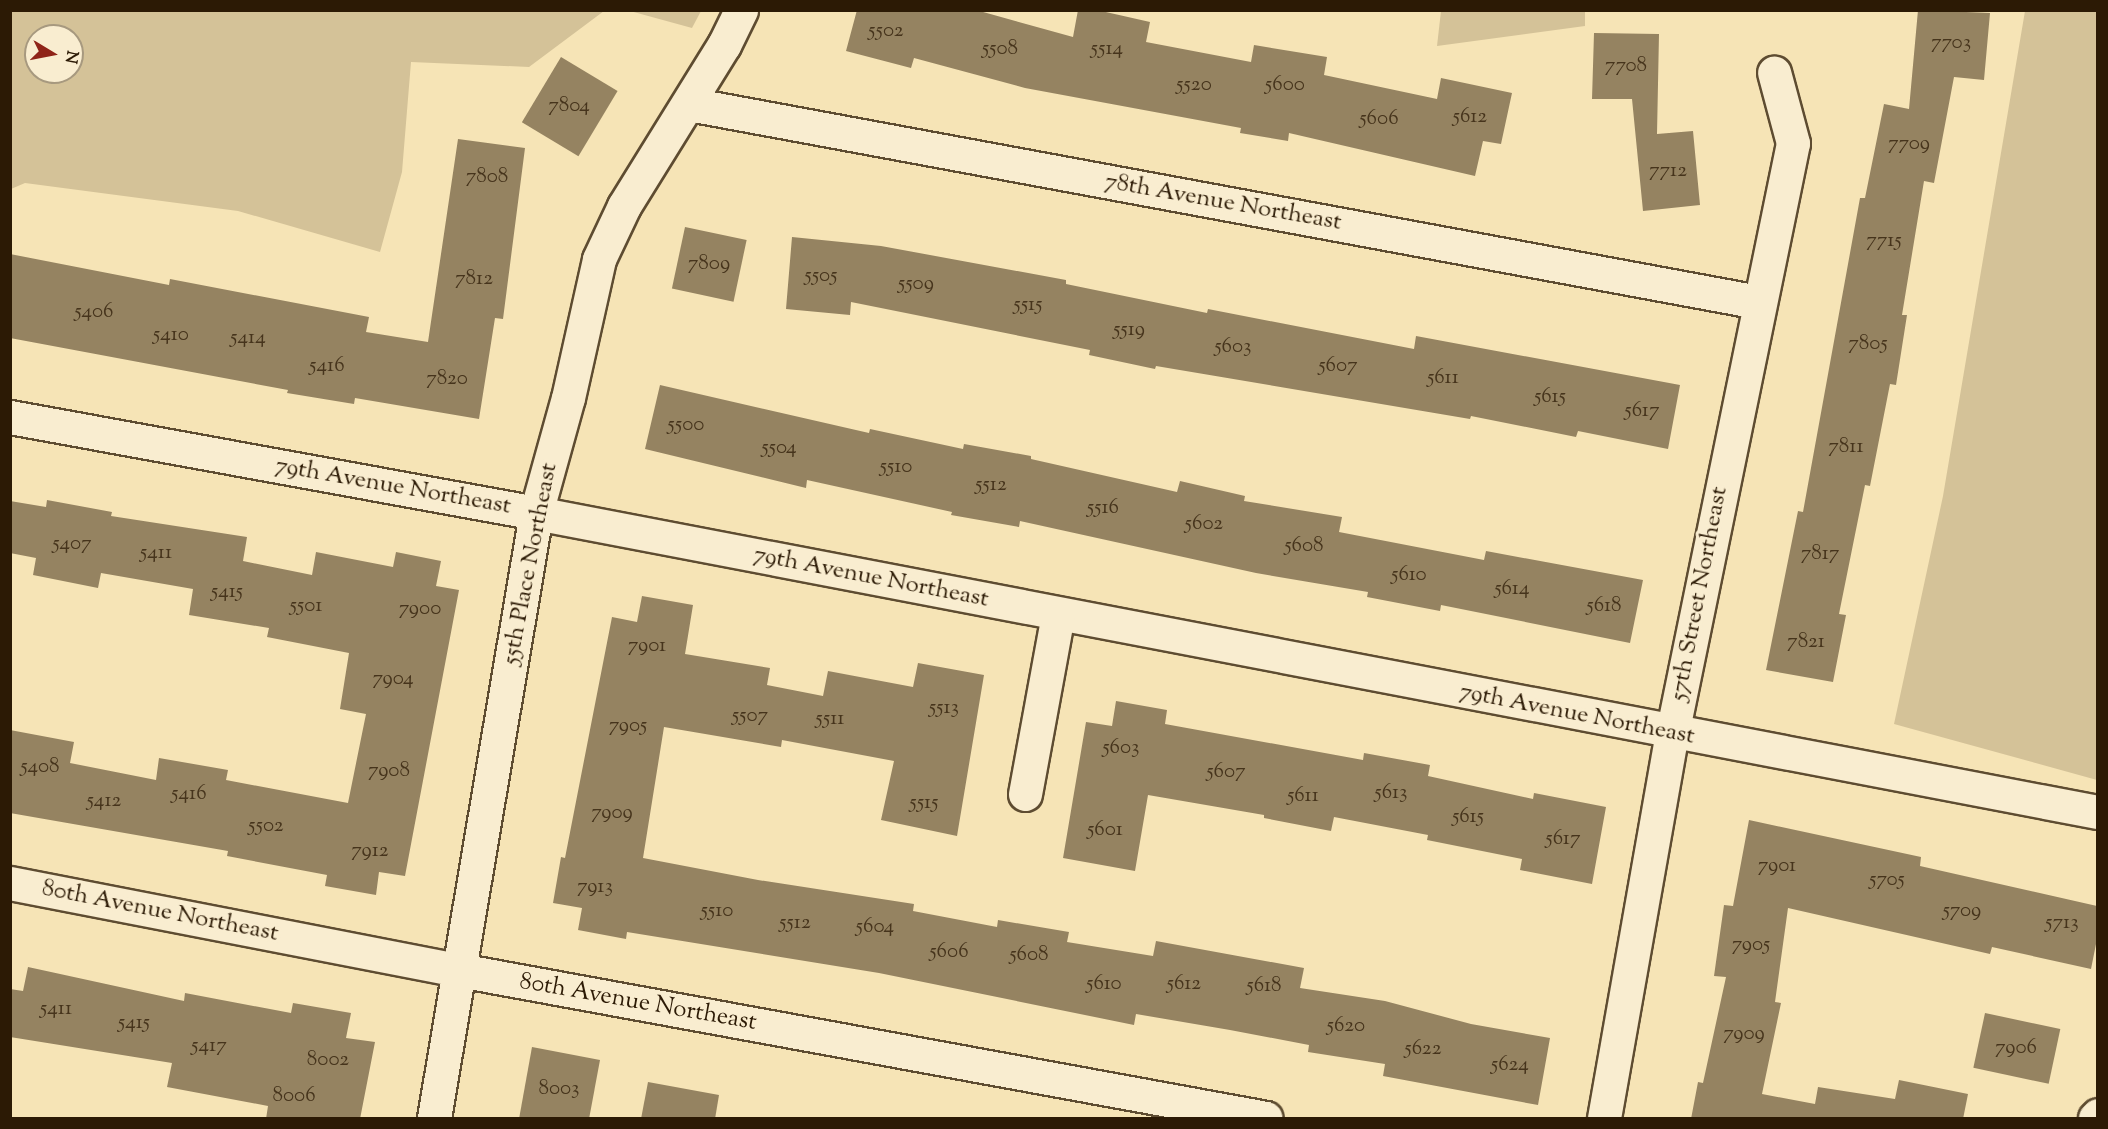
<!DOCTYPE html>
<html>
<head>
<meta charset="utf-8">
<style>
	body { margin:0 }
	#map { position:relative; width:2108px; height:1129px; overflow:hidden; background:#f6e4b6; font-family:"Sorts Mill Goudy",serif }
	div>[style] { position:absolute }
	.green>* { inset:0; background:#d4c298 }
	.building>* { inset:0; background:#958361; transform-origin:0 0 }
	.roads { filter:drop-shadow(2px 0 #5e4c31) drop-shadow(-2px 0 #5e4c31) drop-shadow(0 2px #5e4c31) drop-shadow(0 -2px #5e4c31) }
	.minor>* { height:33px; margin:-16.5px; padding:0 16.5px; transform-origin:16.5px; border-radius:16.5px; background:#f9edd0 }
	span { translate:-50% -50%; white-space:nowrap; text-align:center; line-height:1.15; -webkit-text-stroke:6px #f9edd0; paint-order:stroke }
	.number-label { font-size:21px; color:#46341c }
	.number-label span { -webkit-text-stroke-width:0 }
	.street-label { font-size:24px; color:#2c1a05 }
	.frame { position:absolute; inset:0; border:12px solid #2c1a05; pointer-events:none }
	.north { position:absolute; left:24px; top:24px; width:60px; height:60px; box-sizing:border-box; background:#f9edd0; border:2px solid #a7997f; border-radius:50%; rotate:100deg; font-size:16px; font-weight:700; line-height:24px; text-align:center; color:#2c1a05 }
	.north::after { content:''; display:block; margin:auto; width:21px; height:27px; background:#8f2418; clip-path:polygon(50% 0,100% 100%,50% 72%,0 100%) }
</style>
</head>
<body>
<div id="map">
	<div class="green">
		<div style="clip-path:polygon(evenodd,11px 10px,604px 10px,604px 11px,529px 67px,411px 62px,402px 172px,380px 252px,238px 211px,25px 183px,11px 189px,11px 10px,36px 36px,72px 36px,72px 72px,36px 72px,36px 36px)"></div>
		<div style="clip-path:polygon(630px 11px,701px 10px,701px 11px,692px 28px)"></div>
		<div style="clip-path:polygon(1441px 11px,1585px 11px,1585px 26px,1437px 46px)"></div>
		<div style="clip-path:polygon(2025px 11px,2097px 11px,2097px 780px,1894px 724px,1943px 496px)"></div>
	</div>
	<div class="building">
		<div style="clip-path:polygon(857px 10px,976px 10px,1073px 37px,1078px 10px,1097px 10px,1150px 22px,1146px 42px,1251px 62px,1254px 45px,1327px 57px,1324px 75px,1437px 99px,1441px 78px,1512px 93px,1501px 144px,1483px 141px,1475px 176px,1289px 133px,1288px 141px,1240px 133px,1241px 128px,1025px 88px,914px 58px,911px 68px,846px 51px)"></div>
		<div style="clip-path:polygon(1918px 10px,1990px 13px,1984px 80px,1954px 77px,1934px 183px,1924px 181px,1902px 315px,1907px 315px,1896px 385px,1890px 384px,1870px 486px,1865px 485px,1839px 614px,1846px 615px,1833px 682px,1766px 670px,1798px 511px,1803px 512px,1860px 198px,1865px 198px,1884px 104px,1909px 109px)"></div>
		<div style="clip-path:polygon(1594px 33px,1659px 34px,1657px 134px,1693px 131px,1700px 205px,1643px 211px,1632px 99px,1592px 99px)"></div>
		<div style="left:561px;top:57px;width:66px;height:76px;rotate:31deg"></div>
		<div style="clip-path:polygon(458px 139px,525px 148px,503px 319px,495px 318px,479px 419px,355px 398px,354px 404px,287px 393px,288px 390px,10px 338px,10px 254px,169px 285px,170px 279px,369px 317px,366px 332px,428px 342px)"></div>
		<div style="left:685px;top:227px;width:63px;height:63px;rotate:12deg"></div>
		<div style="clip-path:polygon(792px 237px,881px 246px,1066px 280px,1066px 284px,1207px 313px,1208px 309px,1414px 349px,1416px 336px,1680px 385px,1668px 449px,1578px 431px,1576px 437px,1471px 416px,1470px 419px,1156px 366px,1155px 369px,1089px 355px,1090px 350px,851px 302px,850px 315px,786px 309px)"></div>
		<div style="clip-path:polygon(660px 385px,869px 433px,870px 429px,963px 449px,964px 444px,1031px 456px,1031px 459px,1177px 492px,1180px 481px,1245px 496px,1244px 501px,1342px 517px,1339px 532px,1484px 560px,1486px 551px,1643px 580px,1630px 643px,1441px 605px,1440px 611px,1367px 597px,1368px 592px,1256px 573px,1020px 521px,1019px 527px,951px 515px,952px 512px,807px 480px,806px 488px,645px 449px)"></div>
		<div style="clip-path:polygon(47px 500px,112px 512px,111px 516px,247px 537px,243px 561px,312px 575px,316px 552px,393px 567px,396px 552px,441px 561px,436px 586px,459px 590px,405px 876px,379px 872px,376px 895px,325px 886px,327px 875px,227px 856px,228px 851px,10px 813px,10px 730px,74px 742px,70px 763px,156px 780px,159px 758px,228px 770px,226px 780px,348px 803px,366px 714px,340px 709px,349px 653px,267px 637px,269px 628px,189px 615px,193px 589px,101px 573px,98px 588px,33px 575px,36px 558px,10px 553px,10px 501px,46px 507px)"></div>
		<div style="clip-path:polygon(642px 596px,693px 605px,685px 654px,770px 668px,767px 685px,823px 696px,828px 671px,913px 687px,918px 663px,984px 675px,957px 836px,881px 820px,894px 761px,782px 740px,781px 747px,664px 727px,643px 858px,758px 880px,914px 904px,913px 911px,997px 927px,998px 920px,1069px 932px,1067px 942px,1153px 956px,1156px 941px,1304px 968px,1300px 988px,1385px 1001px,1471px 1024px,1550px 1038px,1538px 1105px,1383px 1076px,1385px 1064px,1308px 1052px,1309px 1045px,1230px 1030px,1136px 1014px,1134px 1025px,879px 973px,627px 932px,626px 939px,578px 930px,582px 908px,553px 903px,561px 857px,565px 858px,612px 617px,637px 622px)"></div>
		<div style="clip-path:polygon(1116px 701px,1167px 710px,1165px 724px,1363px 760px,1364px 753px,1430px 765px,1428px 776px,1533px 799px,1534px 793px,1606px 807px,1592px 884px,1520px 870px,1522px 859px,1427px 840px,1428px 835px,1334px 817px,1331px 831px,1264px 818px,1264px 815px,1148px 795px,1135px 871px,1063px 858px,1086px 722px,1112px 726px)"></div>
		<div style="clip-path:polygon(1749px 820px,1921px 857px,1920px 866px,2097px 906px,2097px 939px,2091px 969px,1992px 947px,1990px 954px,1788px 908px,1775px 1002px,1781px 1003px,1762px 1094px,1815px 1104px,1818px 1087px,1895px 1099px,1899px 1080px,1968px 1094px,1963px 1119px,1691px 1119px,1698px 1082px,1703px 1083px,1726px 977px,1714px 976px,1724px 905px,1733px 906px)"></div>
		<div style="clip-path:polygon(28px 967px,184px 1001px,185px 993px,291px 1013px,293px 1003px,351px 1013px,346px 1038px,375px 1042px,360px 1119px,266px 1119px,268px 1106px,167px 1087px,172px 1063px,10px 1037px,10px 989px,23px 991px)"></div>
		<div style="left:1985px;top:1013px;width:77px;height:56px;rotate:12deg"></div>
		<div style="clip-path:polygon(532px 1047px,600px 1060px,589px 1119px,519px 1119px)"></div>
		<div style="clip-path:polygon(648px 1082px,719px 1095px,715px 1119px,641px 1119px)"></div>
	</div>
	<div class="roads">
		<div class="minor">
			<div style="left:689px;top:104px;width:1087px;rotate:10.49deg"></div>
			<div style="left:10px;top:417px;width:535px;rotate:10.34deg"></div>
			<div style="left:536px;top:513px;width:1590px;rotate:10.84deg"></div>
			<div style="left:1025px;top:794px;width:183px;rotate:-79.6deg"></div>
			<div style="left:10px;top:883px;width:457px;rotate:11deg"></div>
			<div style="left:459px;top:970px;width:820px;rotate:10.39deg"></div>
			<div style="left:434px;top:1118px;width:614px;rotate:-80.43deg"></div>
			<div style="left:536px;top:513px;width:119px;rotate:-74.5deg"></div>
			<div style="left:568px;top:398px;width:142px;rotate:-77.4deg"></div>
			<div style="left:599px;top:259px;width:59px;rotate:-64.7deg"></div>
			<div style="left:624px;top:206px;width:190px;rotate:-58.2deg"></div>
			<div style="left:724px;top:45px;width:39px;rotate:-64deg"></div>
			<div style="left:1604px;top:1118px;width:390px;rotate:-80deg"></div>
			<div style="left:1672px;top:734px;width:603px;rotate:-78.43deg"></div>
			<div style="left:1793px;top:143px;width:73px;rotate:-105deg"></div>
			<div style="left:2095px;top:1118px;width:4px;rotate:-45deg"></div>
		</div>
	</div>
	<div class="number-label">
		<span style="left:886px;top:31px">5502</span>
		<span style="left:1951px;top:43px">7703</span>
		<span style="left:1000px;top:49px">5508</span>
		<span style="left:1107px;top:49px">5514</span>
		<span style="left:1626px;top:66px">7708</span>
		<span style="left:1194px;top:85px">5520</span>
		<span style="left:1285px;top:85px">5600</span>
		<span style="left:569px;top:106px">7804</span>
		<span style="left:1470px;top:117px">5612</span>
		<span style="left:1379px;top:119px">5606</span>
		<span style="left:1909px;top:144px">7709</span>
		<span style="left:1668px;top:171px">7712</span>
		<span style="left:487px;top:177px">7808</span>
		<span style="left:1884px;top:241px">7715</span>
		<span style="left:709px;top:264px">7809</span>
		<span style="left:821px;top:276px">5505</span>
		<span style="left:474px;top:279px">7812</span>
		<span style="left:916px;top:284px">5509</span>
		<span style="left:1028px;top:305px">5515</span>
		<span style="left:94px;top:312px">5406</span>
		<span style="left:1129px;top:330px">5519</span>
		<span style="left:171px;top:335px">5410</span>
		<span style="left:248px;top:338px">5414</span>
		<span style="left:1868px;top:344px">7805</span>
		<span style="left:1233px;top:347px">5603</span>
		<span style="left:327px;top:366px">5416</span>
		<span style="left:1338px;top:366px">5607</span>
		<span style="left:1443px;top:378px">5611</span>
		<span style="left:447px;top:379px">7820</span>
		<span style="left:1550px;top:397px">5615</span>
		<span style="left:1642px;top:411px">5617</span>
		<span style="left:686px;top:425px">5500</span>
		<span style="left:1846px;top:447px">7811</span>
		<span style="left:779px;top:448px">5504</span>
		<span style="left:896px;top:467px">5510</span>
		<span style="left:991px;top:485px">5512</span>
		<span style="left:1103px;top:508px">5516</span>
		<span style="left:1204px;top:524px">5602</span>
		<span style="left:72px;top:544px">5407</span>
		<span style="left:1304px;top:546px">5608</span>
		<span style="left:156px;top:553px">5411</span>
		<span style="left:1820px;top:554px">7817</span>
		<span style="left:1409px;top:575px">5610</span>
		<span style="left:1512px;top:589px">5614</span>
		<span style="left:227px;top:592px">5415</span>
		<span style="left:306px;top:606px">5501</span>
		<span style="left:1604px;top:606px">5618</span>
		<span style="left:420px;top:609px">7900</span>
		<span style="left:1806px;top:642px">7821</span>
		<span style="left:647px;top:646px">7901</span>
		<span style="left:393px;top:679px">7904</span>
		<span style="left:944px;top:708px">5513</span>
		<span style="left:750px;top:716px">5507</span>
		<span style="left:830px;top:719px">5511</span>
		<span style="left:628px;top:726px">7905</span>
		<span style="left:1121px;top:748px">5603</span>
		<span style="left:40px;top:767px">5408</span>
		<span style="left:389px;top:771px">7908</span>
		<span style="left:1226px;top:772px">5607</span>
		<span style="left:1391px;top:793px">5613</span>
		<span style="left:189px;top:794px">5416</span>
		<span style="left:1303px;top:796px">5611</span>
		<span style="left:104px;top:801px">5412</span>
		<span style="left:924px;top:803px">5515</span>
		<span style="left:612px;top:813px">7909</span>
		<span style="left:1468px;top:817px">5615</span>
		<span style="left:266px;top:826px">5502</span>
		<span style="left:1105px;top:830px">5601</span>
		<span style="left:1563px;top:839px">5617</span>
		<span style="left:370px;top:851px">7912</span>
		<span style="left:1777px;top:866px">7901</span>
		<span style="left:1887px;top:880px">5705</span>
		<span style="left:595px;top:887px">7913</span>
		<span style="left:717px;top:911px">5510</span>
		<span style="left:1962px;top:911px">5709</span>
		<span style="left:795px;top:923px">5512</span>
		<span style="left:2062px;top:923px">5713</span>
		<span style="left:875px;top:927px">5604</span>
		<span style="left:1751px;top:945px">7905</span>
		<span style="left:949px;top:952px">5606</span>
		<span style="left:1029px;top:955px">5608</span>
		<span style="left:1104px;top:984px">5610</span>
		<span style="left:1184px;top:984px">5612</span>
		<span style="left:1264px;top:986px">5618</span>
		<span style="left:56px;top:1009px">5411</span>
		<span style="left:134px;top:1023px">5415</span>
		<span style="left:1346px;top:1026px">5620</span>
		<span style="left:1744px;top:1034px">7909</span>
		<span style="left:209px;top:1046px">5417</span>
		<span style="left:2016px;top:1048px">7906</span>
		<span style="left:1423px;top:1049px">5622</span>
		<span style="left:328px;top:1060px">8002</span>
		<span style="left:1510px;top:1065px">5624</span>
		<span style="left:559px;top:1089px">8003</span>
		<span style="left:294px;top:1096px">8006</span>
	</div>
	<div class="street-label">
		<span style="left:1223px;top:203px;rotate:10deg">78th Avenue Northeast</span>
		<span style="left:393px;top:487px;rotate:10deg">79th Avenue Northeast</span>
		<span style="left:531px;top:564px;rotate:-79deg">55th Place Northeast</span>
		<span style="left:871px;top:578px;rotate:11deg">79th Avenue Northeast</span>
		<span style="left:1700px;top:594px;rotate:-79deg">57th Street Northeast</span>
		<span style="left:1577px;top:715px;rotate:11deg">79th Avenue Northeast</span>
		<span style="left:160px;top:912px;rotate:11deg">80th Avenue Northeast</span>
		<span style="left:638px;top:1003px;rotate:10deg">80th Avenue Northeast</span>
	</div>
	<div class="frame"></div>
	<div class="north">N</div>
</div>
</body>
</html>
